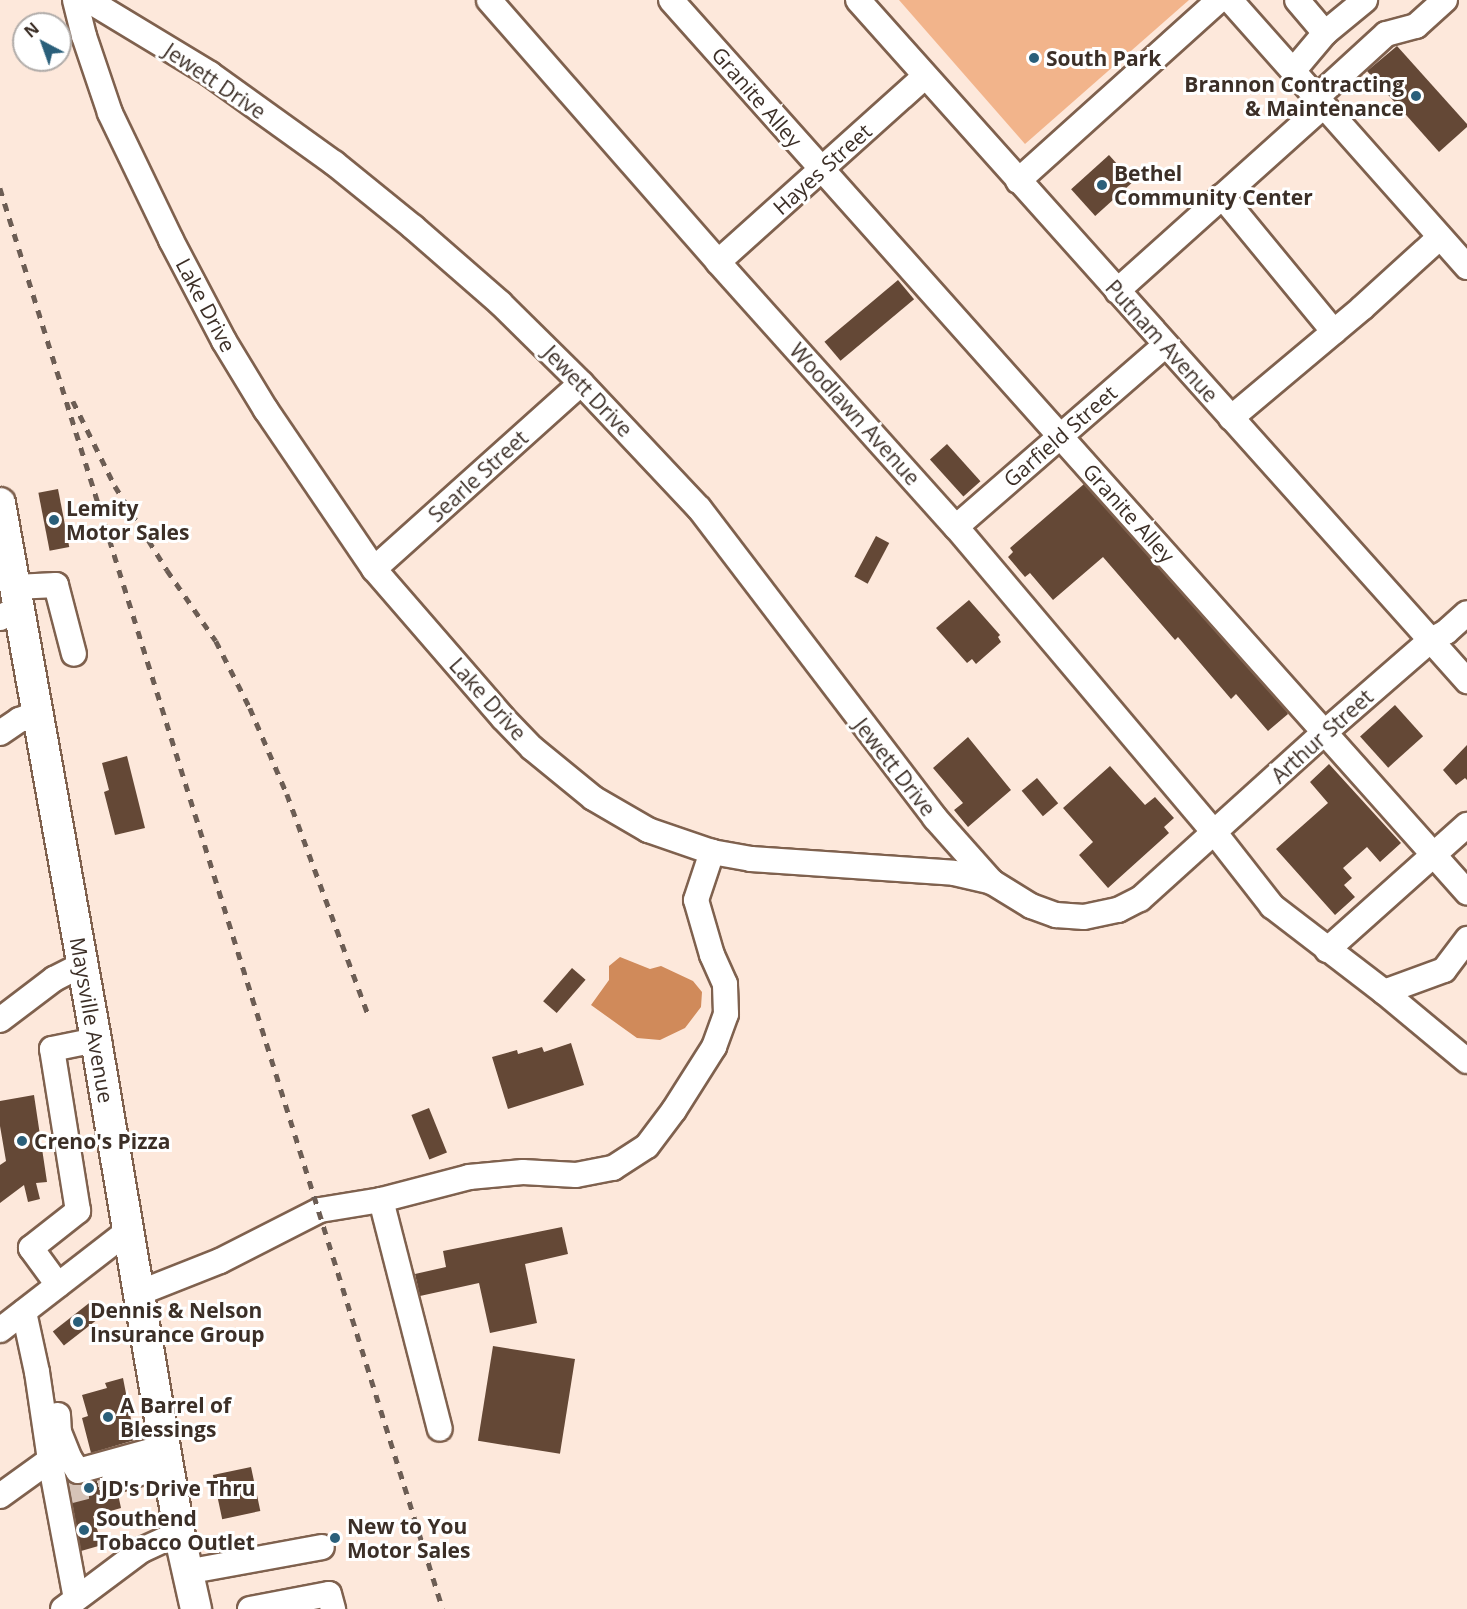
<!DOCTYPE html>
<html>
<head>
<meta charset="utf-8">
<style>
	body { margin:0 }
	#map { position:relative; width:1467px; height:1609px; overflow:hidden; background:#fde8db; font-family:"Open Sans",sans-serif }
	div>[style] { position:absolute }
	.green>* { inset:0; background:#f2b48b }
	.water>* { inset:0; background:#d08a5a }
	.building>* { inset:0; background:#644836; transform-origin:0 0 }
	.minor-tunnel>* { height:24px; margin-top:-12px; transform-origin:0; background:repeating-linear-gradient(90deg,#d6c3b7 0 24px,transparent 0 36px) }
	.roads { filter:drop-shadow(2px 0 #7f614e) drop-shadow(-2px 0 #7f614e) drop-shadow(0 2px #7f614e) drop-shadow(0 -2px #7f614e) }
	.minor>* { height:24px; margin:-12px; padding:0 12px; transform-origin:12px; border-radius:12px; background:#fff }
	.major>* { height:30px; margin:-15px; padding:0 15px; transform-origin:15px; border-radius:15px; background:#fff }
	.rail>* { height:4.5px; margin-top:-2.25px; transform-origin:0; background:repeating-linear-gradient(90deg,#6c5d54 0 8px,transparent 0 16px) }
	.dots>* { width:16px; height:16px; translate:-50% -50%; box-sizing:border-box; border:3px solid #fff; border-radius:50% }
	span { translate:-50% -50%; white-space:nowrap; text-align:center; line-height:1.15; -webkit-text-stroke:6px #fff; paint-order:stroke }
	.poi-label { font-size:21px; color:#3c2f27; font-weight:700 }
	.left { translate:0 -50%; text-align:left }
	.right { translate:-100% -50%; text-align:right }
	.street-label { font-size:21px; color:#3c2f27 }
	.north { position:absolute; left:12px; top:12px; width:60px; height:60px; box-sizing:border-box; background:#fff; border:2px solid #b1aca9; border-radius:50%; rotate:319deg; font-size:16px; font-weight:700; line-height:24px; text-align:center; color:#3c2f27 }
	.north::after { content:''; display:block; margin:auto; width:21px; height:27px; background:#2a5f7a; clip-path:polygon(50% 0,100% 100%,50% 72%,0 100%) }
</style>
</head>
<body>
<div id="map">
	<div class="green">
		<div style="clip-path:polygon(899px 0,1189px 0,1025px 144px)"></div>
	</div>
	<div class="water">
		<div style="clip-path:polygon(620px 957px,650px 969px,661px 966px,693px 981px,702px 992px,701px 1007px,685px 1028px,660px 1040px,637px 1038px,591px 1005px,609px 980px,609px 966px)"></div>
	</div>
	<div class="building">
		<div style="clip-path:polygon(1397px 46px,1467px 124px,1467px 127px,1439px 152px,1367px 71px)"></div>
		<div style="left:1109px;top:155px;width:36px;height:51px;rotate:48deg"></div>
		<div style="left:898px;top:280px;width:25px;height:96px;rotate:50deg"></div>
		<div style="left:947px;top:444px;width:50px;height:23px;rotate:48deg"></div>
		<div style="clip-path:polygon(1084px 484px,1286px 710px,1288px 714px,1268px 731px,1236px 694px,1231px 699px,1178px 637px,1175px 640px,1103px 557px,1053px 600px,1030px 573px,1025px 577px,1008px 557px,1013px 552px,1010px 548px)"></div>
		<div style="left:58px;top:489px;width:59px;height:20px;rotate:79deg"></div>
		<div style="left:876px;top:536px;width:15px;height:46px;rotate:28deg"></div>
		<div style="clip-path:polygon(969px 600px,1000px 635px,998px 637px,1001px 642px,976px 664px,972px 659px,967px 663px,936px 628px)"></div>
		<div style="left:1395px;top:705px;width:42px;height:47px;rotate:48deg"></div>
		<div style="clip-path:polygon(968px 737px,1011px 790px,968px 827px,954px 810px,963px 803px,933px 768px)"></div>
		<div style="clip-path:polygon(1467px 745px,1467px 780px,1465px 778px,1456px 785px,1443px 770px)"></div>
		<div style="clip-path:polygon(127px 756px,145px 828px,115px 835px,104px 792px,109px 790px,102px 763px)"></div>
		<div style="clip-path:polygon(1329px 764px,1401px 843px,1380px 862px,1367px 847px,1343px 868px,1352px 878px,1344px 885px,1355px 897px,1335px 915px,1276px 849px,1328px 803px,1310px 782px)"></div>
		<div style="clip-path:polygon(1110px 766px,1145px 805px,1155px 797px,1174px 818px,1164px 827px,1169px 833px,1108px 888px,1079px 855px,1093px 842px,1063px 808px)"></div>
		<div style="left:1037px;top:778px;width:33px;height:20px;rotate:50deg"></div>
		<div style="left:572px;top:968px;width:18px;height:44px;rotate:41deg"></div>
		<div style="clip-path:polygon(571px 1043px,584px 1085px,508px 1109px,492px 1057px,517px 1050px,518px 1054px,542px 1047px,544px 1052px)"></div>
		<div style="clip-path:polygon(34px 1095px,47px 1182px,36px 1183px,40px 1199px,28px 1202px,24px 1185px,0 1203px,0 1165px,6px 1161px,0 1126px,0 1101px)"></div>
		<div style="left:429px;top:1108px;width:48px;height:19px;rotate:68deg"></div>
		<div style="clip-path:polygon(562px 1227px,568px 1254px,525px 1264px,537px 1323px,490px 1333px,479px 1283px,420px 1296px,415px 1274px,446px 1267px,443px 1251px)"></div>
		<div style="left:93px;top:1300px;width:18px;height:51px;rotate:52deg"></div>
		<div style="left:493px;top:1346px;width:83px;height:96px;rotate:9deg"></div>
		<div style="clip-path:polygon(123px 1378px,135px 1440px,91px 1453px,82px 1418px,88px 1416px,82px 1395px,107px 1388px,105px 1383px)"></div>
		<div style="left:251px;top:1467px;width:45px;height:39px;rotate:78deg"></div>
		<div style="clip-path:polygon(100px 1480px,104px 1490px,118px 1494px,121px 1508px,93px 1516px,102px 1545px,81px 1551px,69px 1485px)"></div>
	</div>
	<div class="minor-tunnel">
		<div style="left:63px;top:1493px;width:53px;rotate:-14.3deg"></div>
	</div>
	<div class="roads">
		<div class="minor">
			<div style="left:75px;top:0;width:37px;rotate:76deg"></div>
			<div style="left:84px;top:36px;width:81px;rotate:71.3deg"></div>
			<div style="left:110px;top:113px;width:141px;rotate:64.3deg"></div>
			<div style="left:171px;top:240px;width:114px;rotate:62.3deg"></div>
			<div style="left:224px;top:341px;width:81px;rotate:58.7deg"></div>
			<div style="left:266px;top:410px;width:192px;rotate:55.8deg"></div>
			<div style="left:374px;top:569px;width:197px;rotate:49.1deg"></div>
			<div style="left:503px;top:718px;width:42px;rotate:46deg"></div>
			<div style="left:532px;top:748px;width:79px;rotate:39.3deg"></div>
			<div style="left:593px;top:798px;width:64px;rotate:30.2deg"></div>
			<div style="left:648px;top:830px;width:68px;rotate:19deg"></div>
			<div style="left:712px;top:852px;width:40px;rotate:10deg"></div>
			<div style="left:751px;top:859px;width:203px;rotate:3.9deg"></div>
			<div style="left:954px;top:873px;width:39px;rotate:13deg"></div>
			<div style="left:992px;top:882px;width:46px;rotate:31.6deg"></div>
			<div style="left:1031px;top:906px;width:27px;rotate:20deg"></div>
			<div style="left:1056px;top:915px;width:28px;rotate:4deg"></div>
			<div style="left:1084px;top:917px;width:35px;rotate:-12deg"></div>
			<div style="left:1118px;top:910px;width:25px;rotate:-27deg"></div>
			<div style="left:1140px;top:899px;width:249px;rotate:-42.1deg"></div>
			<div style="left:1325px;top:732px;width:140px;rotate:-41deg"></div>
			<div style="left:1431px;top:640px;width:17px;rotate:-28deg"></div>
			<div style="left:1446px;top:632px;width:28px;rotate:-42deg"></div>
			<div style="left:88px;top:0;width:143px;rotate:31.2deg"></div>
			<div style="left:210px;top:74px;width:153px;rotate:35.7deg"></div>
			<div style="left:334px;top:163px;width:102px;rotate:39deg"></div>
			<div style="left:413px;top:227px;width:116px;rotate:41.1deg"></div>
			<div style="left:500px;top:303px;width:114px;rotate:44.6deg"></div>
			<div style="left:581px;top:383px;width:172px;rotate:46.7deg"></div>
			<div style="left:699px;top:508px;width:390px;rotate:52.7deg"></div>
			<div style="left:935px;top:818px;width:86px;rotate:48.3deg"></div>
			<div style="left:489px;top:0;width:348px;rotate:48.8deg"></div>
			<div style="left:718px;top:262px;width:356px;rotate:48.1deg"></div>
			<div style="left:956px;top:527px;width:401px;rotate:49.8deg"></div>
			<div style="left:1215px;top:833px;width:93px;rotate:52deg"></div>
			<div style="left:1272px;top:906px;width:141px;rotate:37.5deg"></div>
			<div style="left:1384px;top:992px;width:108px;rotate:39.7deg"></div>
			<div style="left:671px;top:0;width:1196px;rotate:48.26deg"></div>
			<div style="left:858px;top:0;width:914px;rotate:48.19deg"></div>
			<div style="left:1230px;top:0;width:357px;rotate:48.4deg"></div>
			<div style="left:1325px;top:33px;width:52px;rotate:-39.5deg"></div>
			<div style="left:1293px;top:71px;width:50px;rotate:-49.9deg"></div>
			<div style="left:1325px;top:33px;width:43px;rotate:-130.3deg"></div>
			<div style="left:1316px;top:98px;width:95px;rotate:-42.4deg"></div>
			<div style="left:1386px;top:34px;width:31px;rotate:-15deg"></div>
			<div style="left:1416px;top:26px;width:39px;rotate:-42deg"></div>
			<div style="left:1018px;top:181px;width:270px;rotate:-42deg"></div>
			<div style="left:1222px;top:196px;width:176px;rotate:50.5deg"></div>
			<div style="left:718px;top:262px;width:278px;rotate:-41.9deg"></div>
			<div style="left:1117px;top:291px;width:277px;rotate:-41.9deg"></div>
			<div style="left:1231px;top:418px;width:171px;rotate:-40deg"></div>
			<div style="left:1362px;top:308px;width:105px;rotate:-42.3deg"></div>
			<div style="left:956px;top:527px;width:277px;rotate:-41deg"></div>
			<div style="left:374px;top:569px;width:278px;rotate:-41.9deg"></div>
			<div style="left:15px;top:587px;width:41px;rotate:-2.8deg"></div>
			<div style="left:56px;top:585px;width:71px;rotate:75.4deg"></div>
			<div style="left:0;top:618px;width:22px;rotate:-30deg"></div>
			<div style="left:0;top:733px;width:23px;rotate:-34deg"></div>
			<div style="left:19px;top:720px;width:20px;rotate:-20deg"></div>
			<div style="left:1327px;top:950px;width:188px;rotate:-41.8deg"></div>
			<div style="left:1384px;top:992px;width:64px;rotate:-20.1deg"></div>
			<div style="left:1444px;top:970px;width:39px;rotate:-53deg"></div>
			<div style="left:0;top:1020px;width:68px;rotate:-37.2deg"></div>
			<div style="left:54px;top:979px;width:31px;rotate:-27deg"></div>
			<div style="left:381px;top:1200px;width:236px;rotate:75.6deg"></div>
			<div style="left:58px;top:1285px;width:46px;rotate:-126.1deg"></div>
			<div style="left:31px;top:1248px;width:60px;rotate:-38.2deg"></div>
			<div style="left:78px;top:1211px;width:164px;rotate:-99.1deg"></div>
			<div style="left:52px;top:1049px;width:45px;rotate:-11.6deg"></div>
			<div style="left:139px;top:1293px;width:87px;rotate:-21.6deg"></div>
			<div style="left:220px;top:1261px;width:112px;rotate:-27deg"></div>
			<div style="left:320px;top:1210px;width:62px;rotate:-9.3deg"></div>
			<div style="left:381px;top:1200px;width:91px;rotate:-14.6deg"></div>
			<div style="left:469px;top:1177px;width:54px;rotate:-5.3deg"></div>
			<div style="left:523px;top:1172px;width:53px;rotate:3.2deg"></div>
			<div style="left:576px;top:1175px;width:38px;rotate:-11deg"></div>
			<div style="left:613px;top:1168px;width:40px;rotate:-32.9deg"></div>
			<div style="left:647px;top:1146px;width:45px;rotate:-53.1deg"></div>
			<div style="left:674px;top:1110px;width:75px;rotate:-57.6deg"></div>
			<div style="left:714px;top:1047px;width:35px;rotate:-70deg"></div>
			<div style="left:726px;top:1014px;width:30px;rotate:-92deg"></div>
			<div style="left:725px;top:984px;width:32px;rotate:-114deg"></div>
			<div style="left:712px;top:955px;width:57px;rotate:-106.2deg"></div>
			<div style="left:696px;top:900px;width:51px;rotate:-71.6deg"></div>
			<div style="left:24px;top:1312px;width:61px;rotate:77.8deg"></div>
			<div style="left:37px;top:1372px;width:89px;rotate:81.6deg"></div>
			<div style="left:50px;top:1460px;width:141px;rotate:79.4deg"></div>
			<div style="left:0;top:1330px;width:162px;rotate:-37.7deg"></div>
			<div style="left:58px;top:1415px;width:17px;rotate:87deg"></div>
			<div style="left:59px;top:1432px;width:29px;rotate:68deg"></div>
			<div style="left:70px;top:1459px;width:14px;rotate:56deg"></div>
			<div style="left:78px;top:1471px;width:90px;rotate:-15.4deg"></div>
			<div style="left:114px;top:1480px;width:56px;rotate:-14.5deg"></div>
			<div style="left:0;top:1496px;width:62px;rotate:-35.8deg"></div>
			<div style="left:186px;top:1572px;width:138px;rotate:-10.4deg"></div>
			<div style="left:63px;top:1609px;width:99px;rotate:-36.8deg"></div>
			<div style="left:142px;top:1550px;width:41px;rotate:-24.7deg"></div>
			<div style="left:250px;top:1609px;width:80px;rotate:-10.8deg"></div>
			<div style="left:329px;top:1594px;width:16px;rotate:75deg"></div>
		</div>
		<div class="major">
			<div style="left:0;top:503px;width:546px;rotate:79.86deg"></div>
			<div style="left:96px;top:1040px;width:500px;rotate:80.4deg"></div>
			<div style="left:179px;top:1533px;width:78px;rotate:77.4deg"></div>
		</div>
	</div>
	<div class="rail">
		<div style="left:0;top:188px;width:1488px;rotate:72.69deg"></div>
		<div style="left:73px;top:401px;width:95px;rotate:63.7deg"></div>
		<div style="left:115px;top:486px;width:99px;rotate:58.2deg"></div>
		<div style="left:167px;top:570px;width:86px;rotate:55.4deg"></div>
		<div style="left:216px;top:641px;width:75px;rotate:63.1deg"></div>
		<div style="left:250px;top:708px;width:94px;rotate:66.7deg"></div>
		<div style="left:287px;top:794px;width:238px;rotate:69.8deg"></div>
	</div>
	<div class="dots">
		<div style="left:1034px;top:58px;background:#2a5f7a"></div>
		<div style="left:1416px;top:96px;background:#2a5f7a"></div>
		<div style="left:1102px;top:185px;background:#2a5f7a"></div>
		<div style="left:54px;top:520px;background:#2a5f7a"></div>
		<div style="left:22px;top:1141px;background:#2a5f7a"></div>
		<div style="left:78px;top:1322px;background:#2a5f7a"></div>
		<div style="left:108px;top:1417px;background:#2a5f7a"></div>
		<div style="left:89px;top:1488px;background:#2a5f7a"></div>
		<div style="left:84px;top:1530px;background:#2a5f7a"></div>
		<div style="left:335px;top:1538px;background:#2a5f7a"></div>
	</div>
	<div class="poi-label">
		<span class="left" style="left:1046px;top:58px">South Park</span>
		<span class="right" style="left:1404px;top:96px">Brannon Contracting<br>&amp; Maintenance</span>
		<span class="left" style="left:1114px;top:185px">Bethel<br>Community Center</span>
		<span class="left" style="left:66px;top:520px">Lemity<br>Motor Sales</span>
		<span class="left" style="left:34px;top:1141px">Creno's Pizza</span>
		<span class="left" style="left:90px;top:1322px">Dennis &amp; Nelson<br>Insurance Group</span>
		<span class="left" style="left:120px;top:1417px">A Barrel of<br>Blessings</span>
		<span class="left" style="left:101px;top:1488px">JD's Drive Thru</span>
		<span class="left" style="left:96px;top:1530px">Southend<br>Tobacco Outlet</span>
		<span class="left" style="left:347px;top:1538px">New to You<br>Motor Sales</span>
	</div>
	<div class="street-label">
		<span style="left:215px;top:81px;rotate:34deg">Jewett Drive</span>
		<span style="left:757px;top:97px;rotate:49deg">Granite Alley</span>
		<span style="left:822px;top:169px;rotate:-42deg">Hayes Street</span>
		<span style="left:206px;top:305px;rotate:62deg">Lake Drive</span>
		<span style="left:1162px;top:341px;rotate:48deg">Putnam Avenue</span>
		<span style="left:588px;top:391px;rotate:46deg">Jewett Drive</span>
		<span style="left:855px;top:414px;rotate:48deg">Woodlawn Avenue</span>
		<span style="left:1060px;top:436px;rotate:-41deg">Garfield Street</span>
		<span style="left:478px;top:476px;rotate:-42deg">Searle Street</span>
		<span style="left:1129px;top:513px;rotate:48deg">Granite Alley</span>
		<span style="left:488px;top:699px;rotate:48deg">Lake Drive</span>
		<span style="left:1322px;top:736px;rotate:-42deg">Arthur Street</span>
		<span style="left:895px;top:767px;rotate:52deg">Jewett Drive</span>
		<span style="left:92px;top:1020px;rotate:80deg">Maysville Avenue</span>
	</div>
	<div class="north">N</div>
</div>
</body>
</html>
